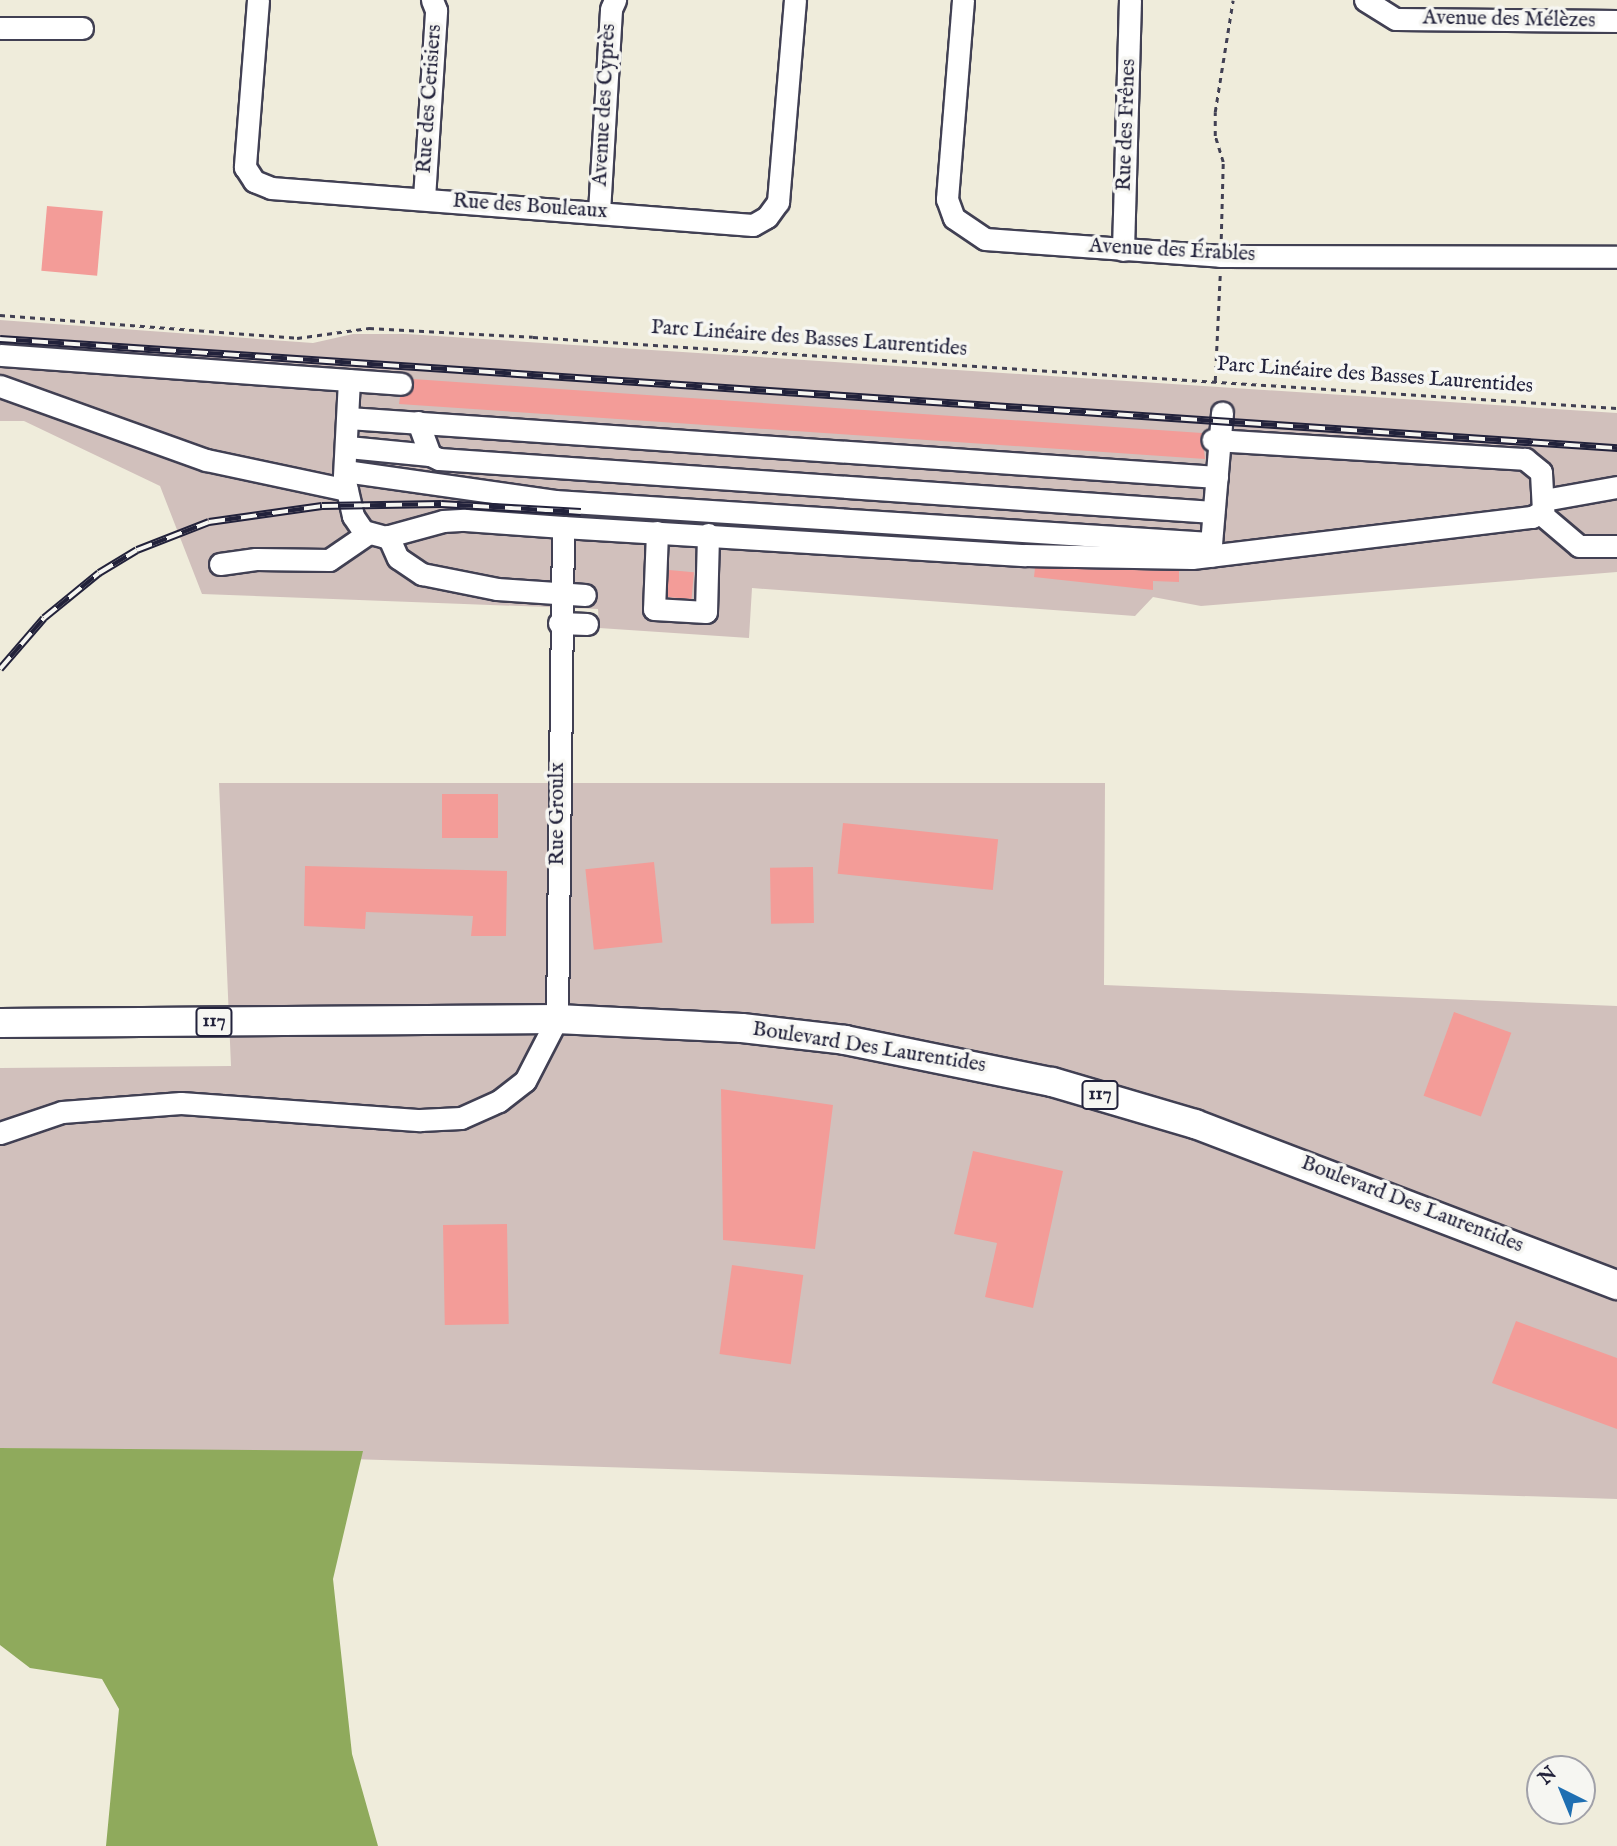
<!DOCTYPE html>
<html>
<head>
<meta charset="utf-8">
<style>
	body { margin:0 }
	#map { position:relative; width:1617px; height:1846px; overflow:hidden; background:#efecdb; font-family:"IM FELL English",serif }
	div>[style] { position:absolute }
	.industrial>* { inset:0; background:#d1c0bc }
	.forest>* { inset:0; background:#8faa5c }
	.building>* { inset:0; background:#f39c98; transform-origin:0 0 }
	.path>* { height:2.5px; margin-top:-1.25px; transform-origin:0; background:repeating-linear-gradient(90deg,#414053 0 5px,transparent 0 10px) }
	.roads { filter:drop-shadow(2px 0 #414053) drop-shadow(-2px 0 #414053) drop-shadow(0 2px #414053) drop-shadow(0 -2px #414053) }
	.minor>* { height:21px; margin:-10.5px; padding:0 10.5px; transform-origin:10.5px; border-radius:10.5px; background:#fff }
	.major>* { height:28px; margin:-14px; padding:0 14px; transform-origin:14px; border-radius:14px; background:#fff }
	.rail>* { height:8px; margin-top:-4px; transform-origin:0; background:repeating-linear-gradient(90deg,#f6f6f2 0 16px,#22223b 0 32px); box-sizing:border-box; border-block:2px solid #22223b }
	span { translate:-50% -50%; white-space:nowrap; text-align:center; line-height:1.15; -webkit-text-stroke:7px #f6f6f2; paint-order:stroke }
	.shield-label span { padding:2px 5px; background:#f6f6f2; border:2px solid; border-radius:5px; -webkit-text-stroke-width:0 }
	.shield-label { font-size:19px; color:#22223b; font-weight:700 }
	.street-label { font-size:21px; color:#22223b }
	.north { position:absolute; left:1526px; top:1755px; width:70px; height:70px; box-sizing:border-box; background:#f6f6f2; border:2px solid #a1a1a9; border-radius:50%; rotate:317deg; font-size:19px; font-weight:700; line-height:28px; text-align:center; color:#22223b }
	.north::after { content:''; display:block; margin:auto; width:24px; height:32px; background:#1f6fb2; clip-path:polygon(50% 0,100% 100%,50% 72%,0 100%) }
</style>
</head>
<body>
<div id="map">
	<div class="industrial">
		<div style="clip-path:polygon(0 320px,313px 343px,353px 334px,406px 334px,1617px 413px,1617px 572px,1201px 606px,1153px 597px,1135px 616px,752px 588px,749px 638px,599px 628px,598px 609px,202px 594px,160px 486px,24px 421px,0 421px)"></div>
		<div style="clip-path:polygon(219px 783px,1105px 783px,1104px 985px,1617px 1006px,1617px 1499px,0 1448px,0 1068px,231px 1066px)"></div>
	</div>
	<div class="forest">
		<div style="clip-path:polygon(0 1448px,363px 1451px,333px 1579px,352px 1754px,378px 1846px,106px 1846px,119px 1709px,102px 1679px,30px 1668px,0 1645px)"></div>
	</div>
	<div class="building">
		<div style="left:47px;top:206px;width:56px;height:65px;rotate:5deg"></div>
		<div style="clip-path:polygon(413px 379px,1202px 433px,1205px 459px,399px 404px,400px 397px,412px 391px)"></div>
		<div style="clip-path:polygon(1035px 568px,1179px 571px,1179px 582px,1153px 581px,1153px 590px,1034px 577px)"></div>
		<div style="left:669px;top:570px;width:25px;height:27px;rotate:5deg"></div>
		<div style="left:442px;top:794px;width:56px;height:44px"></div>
		<div style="left:843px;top:823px;width:156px;height:51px;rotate:6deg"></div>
		<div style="left:654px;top:862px;width:81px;height:69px;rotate:84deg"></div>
		<div style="clip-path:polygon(305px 866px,507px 871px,506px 936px,471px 936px,473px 916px,366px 912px,365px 929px,304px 926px)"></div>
		<div style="left:813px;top:867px;width:56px;height:43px;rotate:89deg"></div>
		<div style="left:1454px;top:1012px;width:61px;height:89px;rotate:20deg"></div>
		<div style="clip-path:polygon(721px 1089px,833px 1105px,815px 1249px,723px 1240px)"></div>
		<div style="clip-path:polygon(973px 1151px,1063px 1171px,1033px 1308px,985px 1297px,997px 1243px,954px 1234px)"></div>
		<div style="left:507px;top:1224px;width:100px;height:64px;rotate:89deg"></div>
		<div style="left:732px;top:1265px;width:72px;height:90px;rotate:8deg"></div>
		<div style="clip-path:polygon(1516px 1321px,1617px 1358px,1617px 1429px,1492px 1383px)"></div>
	</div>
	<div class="path">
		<div style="left:1221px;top:239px;width:77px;rotate:-88.5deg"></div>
		<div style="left:1223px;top:162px;width:27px;rotate:-107deg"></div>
		<div style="left:1215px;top:136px;width:24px;rotate:-90deg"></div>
		<div style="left:1215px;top:112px;width:113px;rotate:-80.9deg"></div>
		<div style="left:0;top:315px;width:298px;rotate:4.4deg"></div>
		<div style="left:297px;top:338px;width:73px;rotate:-7.9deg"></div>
		<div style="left:369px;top:328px;width:164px;rotate:3.1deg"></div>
		<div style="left:533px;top:337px;width:1086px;rotate:3.75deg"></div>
		<div style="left:1215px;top:381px;width:108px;rotate:-87.3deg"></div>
	</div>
	<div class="roads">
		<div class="minor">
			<div style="left:258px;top:0;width:168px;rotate:94.5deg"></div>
			<div style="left:245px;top:167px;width:17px;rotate:57deg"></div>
			<div style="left:254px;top:181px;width:18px;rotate:22deg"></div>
			<div style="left:271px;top:188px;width:483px;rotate:4.4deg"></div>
			<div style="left:753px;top:225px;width:16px;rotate:-30deg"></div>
			<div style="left:767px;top:217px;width:19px;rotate:-54deg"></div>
			<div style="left:778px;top:202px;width:203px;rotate:-85.2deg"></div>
			<div style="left:963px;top:0;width:200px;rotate:94.6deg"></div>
			<div style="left:947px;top:199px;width:20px;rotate:70deg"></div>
			<div style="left:954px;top:218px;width:37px;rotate:34deg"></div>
			<div style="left:985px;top:239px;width:236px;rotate:4.1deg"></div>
			<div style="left:1220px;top:256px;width:397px;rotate:0.1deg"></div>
			<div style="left:1365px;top:0;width:36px;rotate:32deg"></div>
			<div style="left:1396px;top:19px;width:221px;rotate:0.5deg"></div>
			<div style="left:0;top:28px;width:82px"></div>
			<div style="left:424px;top:198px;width:188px;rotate:-86.3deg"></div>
			<div style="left:436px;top:10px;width:11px;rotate:-112deg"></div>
			<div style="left:599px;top:212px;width:203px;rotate:-86.6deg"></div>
			<div style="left:611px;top:9px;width:10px;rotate:-66deg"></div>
			<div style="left:1123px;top:250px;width:250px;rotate:-88.4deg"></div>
			<div style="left:0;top:355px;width:402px;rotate:4.1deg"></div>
			<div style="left:349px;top:380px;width:97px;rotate:93deg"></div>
			<div style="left:344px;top:477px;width:40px;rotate:77deg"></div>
			<div style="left:353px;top:516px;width:18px;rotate:56deg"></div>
			<div style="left:363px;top:531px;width:23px;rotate:15deg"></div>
			<div style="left:385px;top:537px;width:60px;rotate:-15.4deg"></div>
			<div style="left:443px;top:521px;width:22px;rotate:-3deg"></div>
			<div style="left:465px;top:520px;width:98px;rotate:4.1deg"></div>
			<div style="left:0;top:386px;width:219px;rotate:19.8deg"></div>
			<div style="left:206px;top:460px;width:144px;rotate:12deg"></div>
			<div style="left:348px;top:418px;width:871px;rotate:3.88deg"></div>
			<div style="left:418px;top:422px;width:35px;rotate:70deg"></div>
			<div style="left:430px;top:455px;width:10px;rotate:24deg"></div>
			<div style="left:439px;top:459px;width:776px;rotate:3.92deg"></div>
			<div style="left:348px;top:447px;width:82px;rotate:5.6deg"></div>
			<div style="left:345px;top:471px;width:212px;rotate:8.1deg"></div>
			<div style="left:555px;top:501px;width:656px;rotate:3.67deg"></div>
			<div style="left:1544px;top:500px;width:74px;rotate:-10.1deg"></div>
			<div style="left:1540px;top:513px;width:51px;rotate:40.2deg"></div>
			<div style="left:1579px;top:546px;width:38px"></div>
			<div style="left:657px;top:532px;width:77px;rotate:92.2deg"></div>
			<div style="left:654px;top:609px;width:52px;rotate:3.3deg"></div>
			<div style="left:706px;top:612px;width:78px;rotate:-88.5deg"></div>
			<div style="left:388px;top:536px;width:24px;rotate:66deg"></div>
			<div style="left:398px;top:558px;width:29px;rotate:34deg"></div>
			<div style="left:422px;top:574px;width:76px;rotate:11.3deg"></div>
			<div style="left:497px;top:589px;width:88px;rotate:3.9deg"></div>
			<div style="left:1210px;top:556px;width:144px;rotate:-85.2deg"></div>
			<div style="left:220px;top:564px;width:36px;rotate:-8deg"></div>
			<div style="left:256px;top:559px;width:73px;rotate:0.8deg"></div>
			<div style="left:329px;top:560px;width:46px;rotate:-34.4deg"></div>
			<div style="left:559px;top:623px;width:28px;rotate:2deg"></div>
			<div style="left:0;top:1133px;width:65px;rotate:-18.7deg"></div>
			<div style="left:62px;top:1112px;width:119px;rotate:-4.3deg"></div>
			<div style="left:181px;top:1103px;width:240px;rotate:4.1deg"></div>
			<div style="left:420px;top:1120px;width:41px;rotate:-2.8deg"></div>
			<div style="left:461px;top:1118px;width:42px;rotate:-24.1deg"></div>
			<div style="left:499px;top:1101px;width:33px;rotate:-38deg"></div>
			<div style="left:525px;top:1081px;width:70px;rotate:-62.7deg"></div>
			<div style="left:557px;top:1019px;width:492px;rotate:-89.3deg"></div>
			<div style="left:563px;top:527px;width:463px;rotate:3.5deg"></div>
			<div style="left:1025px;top:555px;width:167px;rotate:1deg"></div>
			<div style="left:1192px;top:558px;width:342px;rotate:-6.9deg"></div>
			<div style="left:1532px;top:517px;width:13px;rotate:-29deg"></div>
			<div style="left:1543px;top:511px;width:39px;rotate:-93deg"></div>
			<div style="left:1541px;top:472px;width:21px;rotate:-141deg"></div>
			<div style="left:1525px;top:459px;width:313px;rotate:-176.5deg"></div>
		</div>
		<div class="major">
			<div style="left:0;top:1023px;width:557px;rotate:-0.41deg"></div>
			<div style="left:557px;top:1019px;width:185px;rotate:2.8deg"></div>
			<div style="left:742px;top:1028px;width:104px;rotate:6.6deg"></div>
			<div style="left:845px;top:1040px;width:211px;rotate:11.5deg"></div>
			<div style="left:1052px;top:1082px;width:149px;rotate:16.4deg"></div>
			<div style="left:1195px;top:1124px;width:452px;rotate:20.9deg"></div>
		</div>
	</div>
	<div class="rail">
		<div style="left:0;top:339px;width:1621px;rotate:3.86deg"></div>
		<div style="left:0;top:669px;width:67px;rotate:-49.2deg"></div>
		<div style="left:44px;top:618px;width:71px;rotate:-39.3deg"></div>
		<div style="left:99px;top:573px;width:44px;rotate:-31.2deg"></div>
		<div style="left:137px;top:550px;width:77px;rotate:-21.3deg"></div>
		<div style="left:209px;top:522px;width:114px;rotate:-8.1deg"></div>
		<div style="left:322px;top:506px;width:119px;rotate:-1deg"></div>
		<div style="left:441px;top:504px;width:140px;rotate:3.3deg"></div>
	</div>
	<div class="shield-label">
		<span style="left:214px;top:1022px">117</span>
		<span style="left:1100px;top:1095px">117</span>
	</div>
	<div class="street-label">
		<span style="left:1509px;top:20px;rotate:1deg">Avenue des Mélèzes</span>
		<span style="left:430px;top:99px;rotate:-86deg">Rue des Cerisiers</span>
		<span style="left:605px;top:105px;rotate:-87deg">Avenue des Cyprès</span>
		<span style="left:1127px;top:125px;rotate:-88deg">Rue des Frênes</span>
		<span style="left:530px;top:207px;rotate:4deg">Rue des Bouleaux</span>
		<span style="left:1172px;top:251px;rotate:3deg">Avenue des Érables</span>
		<span style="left:809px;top:339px;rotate:4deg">Parc Linéaire des Basses Laurentides</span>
		<span style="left:1375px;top:376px;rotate:4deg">Parc Linéaire des Basses Laurentides</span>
		<span style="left:558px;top:814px;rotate:-90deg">Rue Groulx</span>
		<span style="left:869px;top:1048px;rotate:9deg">Boulevard Des Laurentides</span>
		<span style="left:1412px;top:1205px;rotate:21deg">Boulevard Des Laurentides</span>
	</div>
	<div class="north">N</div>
</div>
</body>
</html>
